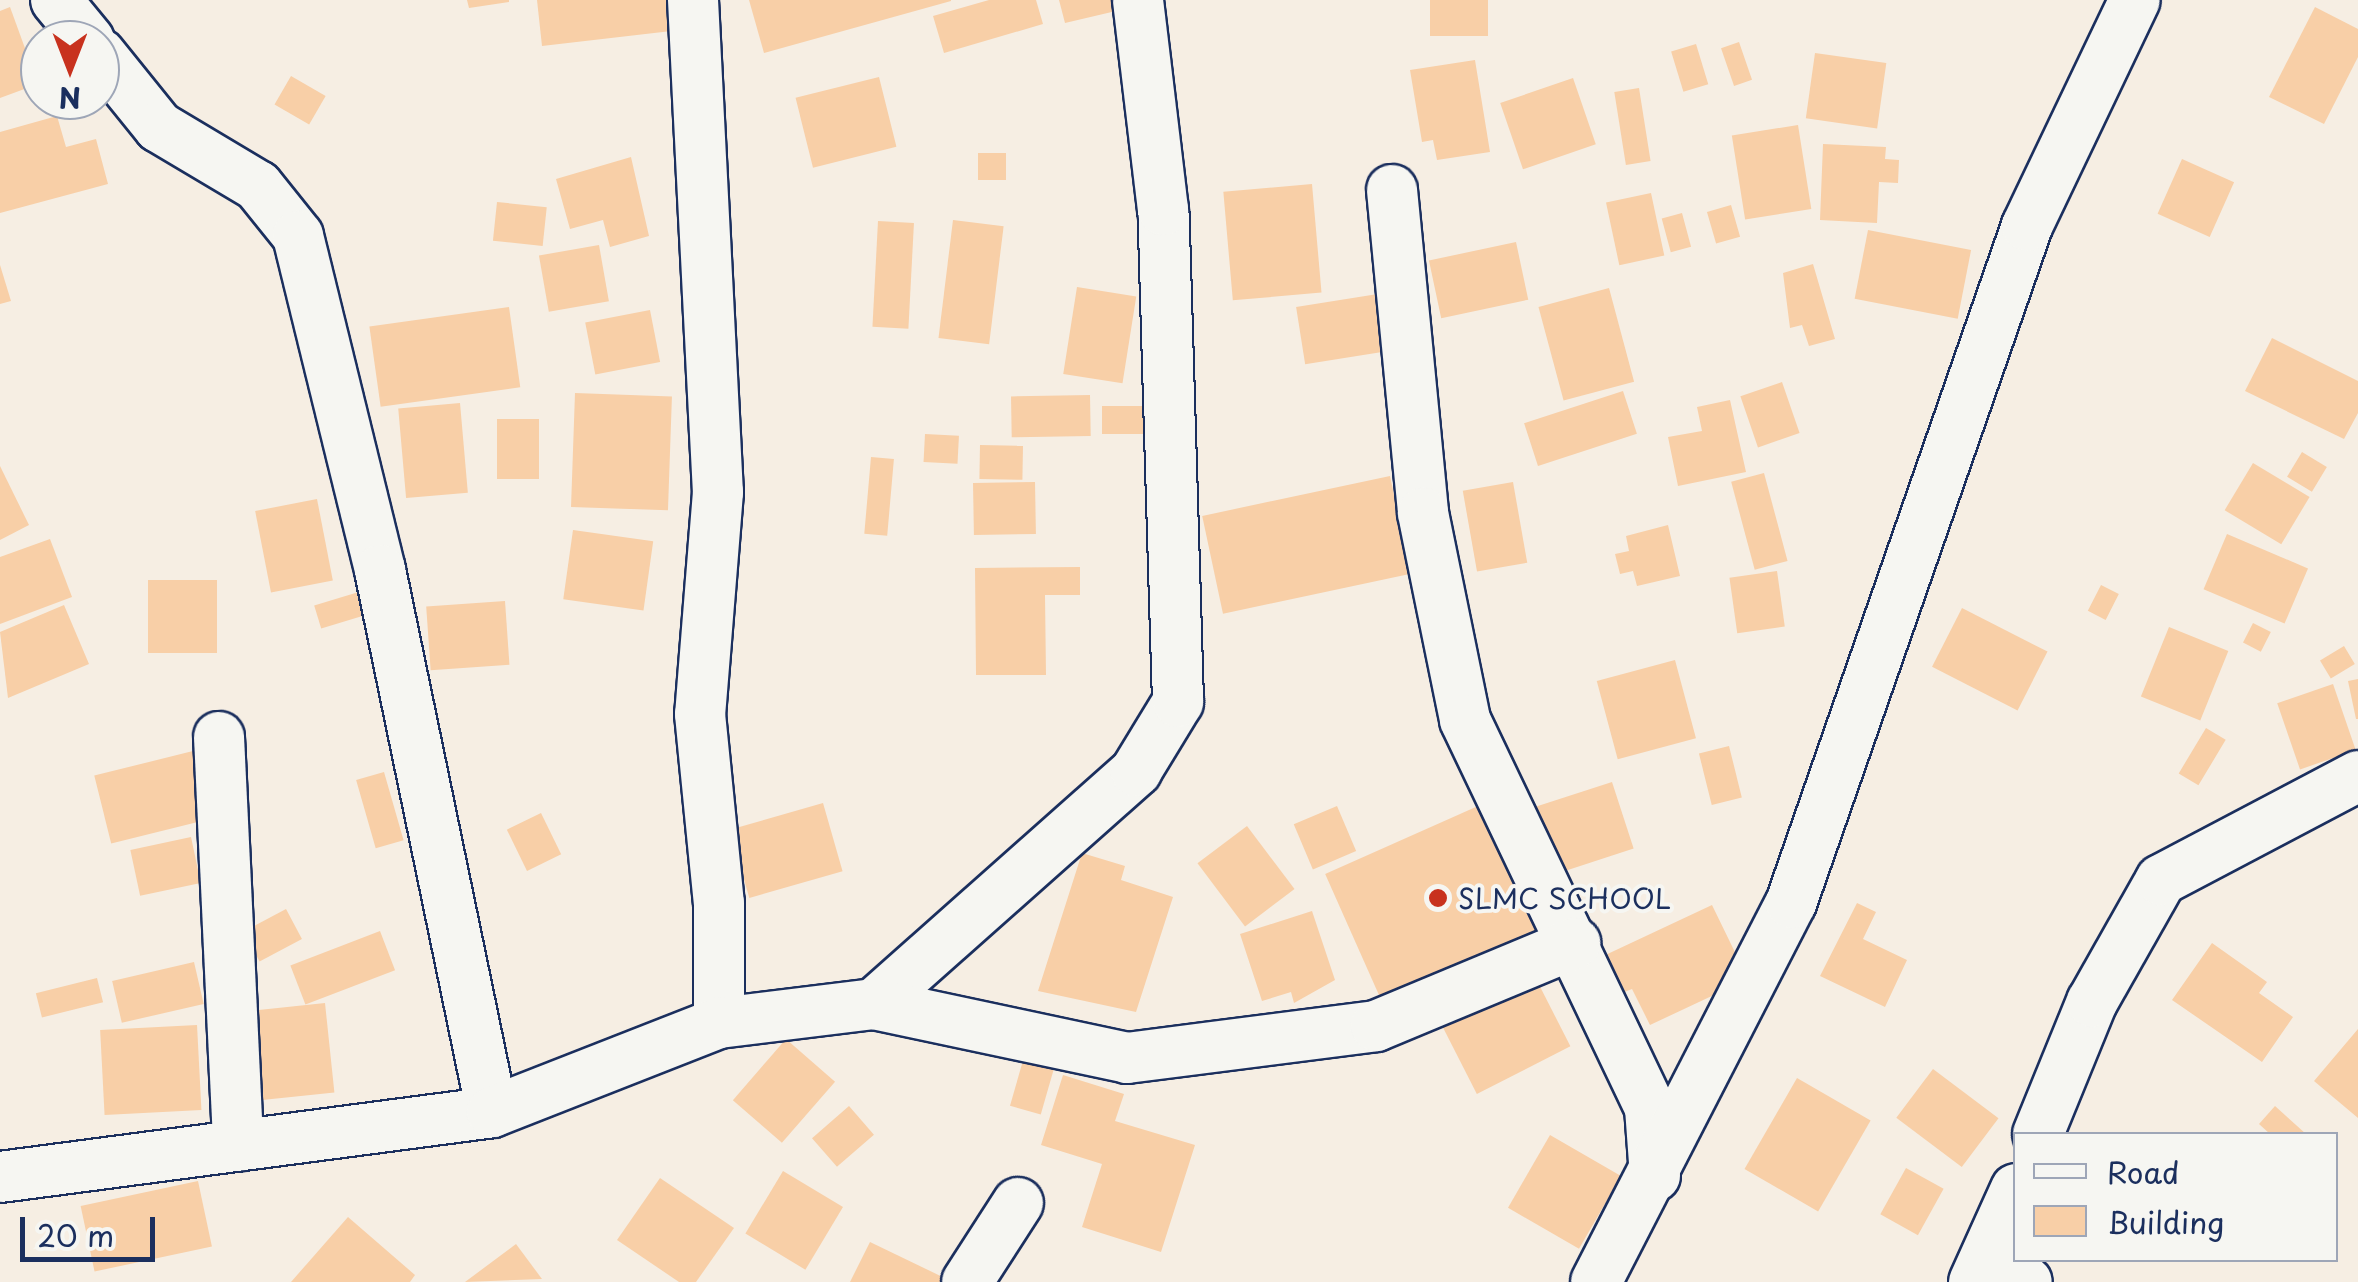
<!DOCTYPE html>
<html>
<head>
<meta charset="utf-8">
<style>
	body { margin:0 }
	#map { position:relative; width:2358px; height:1282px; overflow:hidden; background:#f6eee3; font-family:"Playpen Sans",sans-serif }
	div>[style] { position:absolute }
	.building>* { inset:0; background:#f8cfa7; transform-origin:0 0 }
	.roads { filter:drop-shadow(2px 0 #1b2f5e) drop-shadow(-2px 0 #1b2f5e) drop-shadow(0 2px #1b2f5e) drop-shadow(0 -2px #1b2f5e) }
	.minor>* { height:50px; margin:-25px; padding:0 25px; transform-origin:25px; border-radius:25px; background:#f6f6f2 }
	.dots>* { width:28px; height:28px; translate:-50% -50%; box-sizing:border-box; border:5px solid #f6f6f2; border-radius:50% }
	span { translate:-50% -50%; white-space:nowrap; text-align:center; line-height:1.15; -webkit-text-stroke:8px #f6f6f2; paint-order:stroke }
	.poi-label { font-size:28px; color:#1b2f5e }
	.left { translate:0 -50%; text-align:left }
	.legend { position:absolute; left:2013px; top:1132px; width:325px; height:130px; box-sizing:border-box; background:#f6f6f2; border:2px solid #9ea6b7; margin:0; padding:12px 18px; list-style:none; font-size:30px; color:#1b2f5e }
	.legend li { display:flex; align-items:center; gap:20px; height:50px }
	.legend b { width:50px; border:2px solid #9ea6b7 }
	.north { position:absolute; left:20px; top:20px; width:100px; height:100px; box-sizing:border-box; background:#f6f6f2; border:2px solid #9ea6b7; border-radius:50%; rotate:180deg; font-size:28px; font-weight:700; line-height:40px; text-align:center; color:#1b2f5e }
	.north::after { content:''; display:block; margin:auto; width:35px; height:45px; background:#c8321e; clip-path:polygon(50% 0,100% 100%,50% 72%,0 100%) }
	.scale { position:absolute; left:20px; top:1217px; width:135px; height:45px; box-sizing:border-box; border:5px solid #1b2f5e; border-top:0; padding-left:12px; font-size:30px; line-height:35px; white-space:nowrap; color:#1b2f5e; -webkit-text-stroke:8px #f6f6f2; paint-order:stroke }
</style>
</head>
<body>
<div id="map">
	<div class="building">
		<div style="clip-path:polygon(467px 0,509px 0,509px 2px,469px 8px)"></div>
		<div style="clip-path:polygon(537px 0,677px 0,680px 30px,542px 46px)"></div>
		<div style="clip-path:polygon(749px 0,951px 0,951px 1px,764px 53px)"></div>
		<div style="clip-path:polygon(989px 0,1036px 0,1043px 24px,944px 53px,933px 16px)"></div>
		<div style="clip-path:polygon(1059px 0,1114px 0,1116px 11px,1065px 23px)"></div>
		<div style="left:1430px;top:0;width:58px;height:36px"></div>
		<div style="clip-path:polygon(10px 7px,38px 84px,0 98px,0 11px)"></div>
		<div style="clip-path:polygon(2315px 7px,2358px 29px,2358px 57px,2324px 124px,2269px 97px)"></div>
		<div style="left:1739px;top:42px;width:40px;height:19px;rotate:71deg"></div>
		<div style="left:1696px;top:44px;width:42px;height:26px;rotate:73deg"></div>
		<div style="left:1815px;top:53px;width:72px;height:66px;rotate:8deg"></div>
		<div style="clip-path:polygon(1475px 60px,1490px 152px,1437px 160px,1433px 140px,1422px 142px,1410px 70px)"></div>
		<div style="left:291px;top:76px;width:40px;height:33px;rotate:30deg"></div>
		<div style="left:879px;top:77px;width:72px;height:86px;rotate:76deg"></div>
		<div style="left:1573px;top:78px;width:70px;height:77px;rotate:71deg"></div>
		<div style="left:1639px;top:88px;width:74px;height:25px;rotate:81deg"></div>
		<div style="clip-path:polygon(57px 116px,66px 147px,96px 139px,108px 184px,0 213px,0 132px)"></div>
		<div style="left:1798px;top:125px;width:85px;height:67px;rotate:81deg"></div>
		<div style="clip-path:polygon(1823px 144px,1886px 147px,1885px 159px,1899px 160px,1898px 183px,1879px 182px,1877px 223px,1820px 220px)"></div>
		<div style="left:978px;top:153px;width:28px;height:27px"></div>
		<div style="clip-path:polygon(631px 157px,649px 236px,610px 247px,603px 220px,570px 229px,556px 179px)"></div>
		<div style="left:2182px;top:159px;width:57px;height:60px;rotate:24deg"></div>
		<div style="left:1312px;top:184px;width:109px;height:89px;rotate:85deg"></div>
		<div style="left:1651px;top:193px;width:64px;height:46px;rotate:78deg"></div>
		<div style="left:497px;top:202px;width:50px;height:39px;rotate:6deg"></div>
		<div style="left:1731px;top:205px;width:33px;height:25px;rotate:74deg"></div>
		<div style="left:1682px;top:213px;width:35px;height:21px;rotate:75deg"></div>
		<div style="left:953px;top:220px;width:51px;height:119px;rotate:7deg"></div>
		<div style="left:878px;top:221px;width:36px;height:106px;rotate:3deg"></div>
		<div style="left:1868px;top:230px;width:105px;height:70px;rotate:11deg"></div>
		<div style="left:1516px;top:242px;width:59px;height:89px;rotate:78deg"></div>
		<div style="left:599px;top:245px;width:57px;height:61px;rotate:80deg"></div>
		<div style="clip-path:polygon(1813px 264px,1835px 339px,1809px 346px,1802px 325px,1790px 328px,1783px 273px)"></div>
		<div style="clip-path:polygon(0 265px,11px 301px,0 304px)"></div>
		<div style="left:1077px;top:287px;width:60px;height:88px;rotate:9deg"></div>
		<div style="left:1609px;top:288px;width:97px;height:73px;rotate:75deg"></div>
		<div style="left:1384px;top:293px;width:58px;height:89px;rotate:81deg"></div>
		<div style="left:509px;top:307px;width:81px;height:141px;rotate:82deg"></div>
		<div style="left:650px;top:310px;width:53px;height:66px;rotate:79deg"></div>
		<div style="clip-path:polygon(2272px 338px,2358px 381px,2358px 413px,2344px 439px,2245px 391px)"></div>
		<div style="left:1782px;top:382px;width:54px;height:44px;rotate:71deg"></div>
		<div style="left:1623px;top:391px;width:45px;height:104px;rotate:72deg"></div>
		<div style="left:575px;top:393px;width:97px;height:114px;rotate:2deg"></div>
		<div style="left:1090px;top:395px;width:41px;height:79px;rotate:89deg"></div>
		<div style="clip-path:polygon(1730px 400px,1746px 472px,1678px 486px,1668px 437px,1702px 431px,1697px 407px)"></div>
		<div style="left:460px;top:403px;width:90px;height:62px;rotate:85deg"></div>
		<div style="left:1102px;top:406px;width:45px;height:28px"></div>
		<div style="left:497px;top:419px;width:42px;height:60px"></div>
		<div style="left:925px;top:434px;width:34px;height:28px;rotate:3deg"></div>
		<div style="left:980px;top:445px;width:43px;height:34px;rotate:1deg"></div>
		<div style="left:2302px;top:452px;width:29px;height:29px;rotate:31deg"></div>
		<div style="left:871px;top:457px;width:23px;height:77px;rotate:5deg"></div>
		<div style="left:2253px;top:463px;width:66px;height:55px;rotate:31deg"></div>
		<div style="clip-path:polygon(0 466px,29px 525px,0 540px)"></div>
		<div style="left:1764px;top:473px;width:91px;height:34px;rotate:75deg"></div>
		<div style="left:1390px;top:476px;width:100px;height:192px;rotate:78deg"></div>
		<div style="left:1035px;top:482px;width:52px;height:62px;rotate:89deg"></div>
		<div style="left:1513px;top:482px;width:82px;height:51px;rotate:80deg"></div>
		<div style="left:317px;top:499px;width:83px;height:63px;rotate:79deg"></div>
		<div style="clip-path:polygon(1668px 525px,1680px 576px,1637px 586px,1633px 571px,1620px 574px,1615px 554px,1629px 551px,1626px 536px)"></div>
		<div style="left:573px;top:530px;width:81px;height:70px;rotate:8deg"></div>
		<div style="left:2227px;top:534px;width:88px;height:60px;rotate:23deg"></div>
		<div style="clip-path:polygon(50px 539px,72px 597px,0 624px,0 557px)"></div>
		<div style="clip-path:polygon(1080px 567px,1080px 595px,1045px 595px,1046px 675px,976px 675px,975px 568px)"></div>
		<div style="left:1777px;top:571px;width:56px;height:48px;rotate:82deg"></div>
		<div style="left:148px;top:580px;width:69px;height:73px"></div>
		<div style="left:2101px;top:585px;width:20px;height:29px;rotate:27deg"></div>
		<div style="left:362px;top:591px;width:24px;height:50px;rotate:73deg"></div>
		<div style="left:505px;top:601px;width:64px;height:79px;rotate:86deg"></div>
		<div style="clip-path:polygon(64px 605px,89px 664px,8px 698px,0 632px)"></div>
		<div style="left:1962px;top:608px;width:96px;height:66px;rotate:27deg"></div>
		<div style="left:2253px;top:623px;width:20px;height:22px;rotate:27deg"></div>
		<div style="left:2169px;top:627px;width:64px;height:75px;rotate:22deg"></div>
		<div style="left:2344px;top:646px;width:21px;height:28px;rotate:59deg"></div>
		<div style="left:1675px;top:660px;width:81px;height:81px;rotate:75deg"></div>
		<div style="clip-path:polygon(2358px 679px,2358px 719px,2356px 719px,2348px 681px)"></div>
		<div style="left:2333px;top:684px;width:70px;height:59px;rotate:71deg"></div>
		<div style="left:2206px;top:728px;width:23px;height:53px;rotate:31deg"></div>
		<div style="left:1729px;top:746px;width:53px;height:31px;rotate:76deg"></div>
		<div style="left:201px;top:749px;width:70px;height:110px;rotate:76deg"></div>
		<div style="left:384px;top:772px;width:71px;height:29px;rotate:74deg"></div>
		<div style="left:1612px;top:782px;width:70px;height:82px;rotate:72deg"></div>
		<div style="left:1496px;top:798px;width:138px;height:187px;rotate:66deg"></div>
		<div style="left:823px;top:803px;width:71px;height:97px;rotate:74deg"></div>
		<div style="left:1337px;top:806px;width:49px;height:47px;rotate:67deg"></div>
		<div style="left:541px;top:813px;width:46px;height:38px;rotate:64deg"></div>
		<div style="left:1247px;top:826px;width:79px;height:62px;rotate:53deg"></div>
		<div style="left:191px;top:837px;width:47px;height:62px;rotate:78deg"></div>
		<div style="clip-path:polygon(1082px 853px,1125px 866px,1121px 880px,1173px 897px,1136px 1012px,1038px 991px)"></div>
		<div style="clip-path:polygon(1857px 903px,1876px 912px,1863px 939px,1907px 960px,1885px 1007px,1820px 976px)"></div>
		<div style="clip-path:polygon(1712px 905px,1748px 979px,1650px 1025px,1632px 989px,1617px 995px,1599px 958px)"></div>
		<div style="left:286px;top:909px;width:34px;height:48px;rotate:62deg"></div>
		<div style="clip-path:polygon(1312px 911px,1335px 980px,1294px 1003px,1291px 992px,1262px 1001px,1240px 934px)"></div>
		<div style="left:380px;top:931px;width:42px;height:96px;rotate:69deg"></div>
		<div style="clip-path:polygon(2212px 943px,2267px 982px,2259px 993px,2293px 1017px,2262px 1062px,2172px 1000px)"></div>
		<div style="left:194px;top:962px;width:43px;height:84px;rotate:77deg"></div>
		<div style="left:1530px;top:967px;width:89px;height:105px;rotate:63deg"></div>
		<div style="left:97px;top:978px;width:25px;height:63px;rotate:76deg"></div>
		<div style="left:325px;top:1003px;width:90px;height:75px;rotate:84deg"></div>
		<div style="left:197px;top:1025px;width:85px;height:97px;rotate:87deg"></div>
		<div style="clip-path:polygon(2358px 1029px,2358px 1118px,2314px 1081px)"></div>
		<div style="left:786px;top:1039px;width:65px;height:81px;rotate:41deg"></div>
		<div style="left:1026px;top:1050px;width:32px;height:58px;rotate:16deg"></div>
		<div style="left:1933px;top:1069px;width:82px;height:61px;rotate:37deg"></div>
		<div style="clip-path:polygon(1063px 1075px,1124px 1094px,1115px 1121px,1195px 1145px,1161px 1252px,1082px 1227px,1102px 1164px,1041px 1145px)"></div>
		<div style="left:1797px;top:1078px;width:85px;height:105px;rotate:30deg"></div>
		<div style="left:849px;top:1106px;width:38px;height:49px;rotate:49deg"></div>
		<div style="clip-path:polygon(2275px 1106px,2306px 1134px,2270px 1134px,2259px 1124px)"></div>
		<div style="left:1550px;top:1135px;width:82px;height:84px;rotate:30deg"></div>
		<div style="left:1906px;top:1168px;width:43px;height:53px;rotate:29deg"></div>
		<div style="left:783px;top:1171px;width:70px;height:73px;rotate:31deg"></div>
		<div style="clip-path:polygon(660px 1178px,734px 1228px,696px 1282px,679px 1282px,617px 1240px)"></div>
		<div style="left:198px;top:1181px;width:67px;height:120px;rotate:78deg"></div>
		<div style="clip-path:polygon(348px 1217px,415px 1275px,410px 1282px,291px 1282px)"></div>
		<div style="clip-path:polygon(870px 1242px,953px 1282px,850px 1282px)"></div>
		<div style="clip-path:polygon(516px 1244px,542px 1279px,465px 1282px)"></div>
	</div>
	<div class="roads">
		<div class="minor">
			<div style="left:56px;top:0;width:52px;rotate:50.5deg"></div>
			<div style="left:693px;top:0;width:493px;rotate:87.1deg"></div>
			<div style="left:718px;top:492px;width:223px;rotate:94.6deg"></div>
			<div style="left:700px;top:714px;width:190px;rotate:84.3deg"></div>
			<div style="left:719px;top:903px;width:120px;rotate:90deg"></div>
			<div style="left:100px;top:54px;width:94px;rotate:51.1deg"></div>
			<div style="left:159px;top:127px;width:115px;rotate:30.8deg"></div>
			<div style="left:258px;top:186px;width:64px;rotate:51.3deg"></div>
			<div style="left:298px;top:236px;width:344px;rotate:76.2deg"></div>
			<div style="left:380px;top:570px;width:553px;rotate:78.32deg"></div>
			<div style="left:1392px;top:190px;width:324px;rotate:84.5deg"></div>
			<div style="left:1423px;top:513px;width:211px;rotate:78.5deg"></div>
			<div style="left:1465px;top:720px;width:430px;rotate:64.5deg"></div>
			<div style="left:1650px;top:1108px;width:68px;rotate:85.8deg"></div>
			<div style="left:219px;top:737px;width:409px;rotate:87.3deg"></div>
			<div style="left:874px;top:1004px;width:351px;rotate:-41.6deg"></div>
			<div style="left:1136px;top:771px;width:81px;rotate:-58.7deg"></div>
			<div style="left:1178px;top:702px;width:492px;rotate:-91.7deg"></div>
			<div style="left:1163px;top:210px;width:211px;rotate:-96.8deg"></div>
			<div style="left:2038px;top:1134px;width:143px;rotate:-67.8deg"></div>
			<div style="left:2092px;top:1002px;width:140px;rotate:-60.5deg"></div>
			<div style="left:2161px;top:880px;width:223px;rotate:-27.8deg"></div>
			<div style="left:0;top:1177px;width:496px;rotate:-7.5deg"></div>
			<div style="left:492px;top:1112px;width:244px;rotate:-21.4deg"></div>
			<div style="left:719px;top:1023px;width:156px;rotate:-7deg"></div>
			<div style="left:874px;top:1004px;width:259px;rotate:12deg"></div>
			<div style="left:1127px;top:1058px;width:251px;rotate:-7.3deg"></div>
			<div style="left:1376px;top:1026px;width:216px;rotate:-22.6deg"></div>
			<div style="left:1989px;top:1252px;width:48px;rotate:38.3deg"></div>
			<div style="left:967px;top:1282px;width:94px;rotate:-57.2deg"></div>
			<div style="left:1596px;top:1282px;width:426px;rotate:-62.8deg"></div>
			<div style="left:1791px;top:903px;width:717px;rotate:-70.78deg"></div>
			<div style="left:2027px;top:226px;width:250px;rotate:-64.5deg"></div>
			<div style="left:1974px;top:1282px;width:102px;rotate:-65.7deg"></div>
		</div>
	</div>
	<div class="dots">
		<div style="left:1438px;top:898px;background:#c8321e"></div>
	</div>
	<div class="poi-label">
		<span class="left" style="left:1458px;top:898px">SLMC SCHOOL</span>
	</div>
	<ul class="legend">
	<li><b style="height:12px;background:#f6f6f2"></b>Road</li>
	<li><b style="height:28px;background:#f8cfa7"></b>Building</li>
	</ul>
	<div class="north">N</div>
	<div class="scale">20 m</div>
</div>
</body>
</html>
